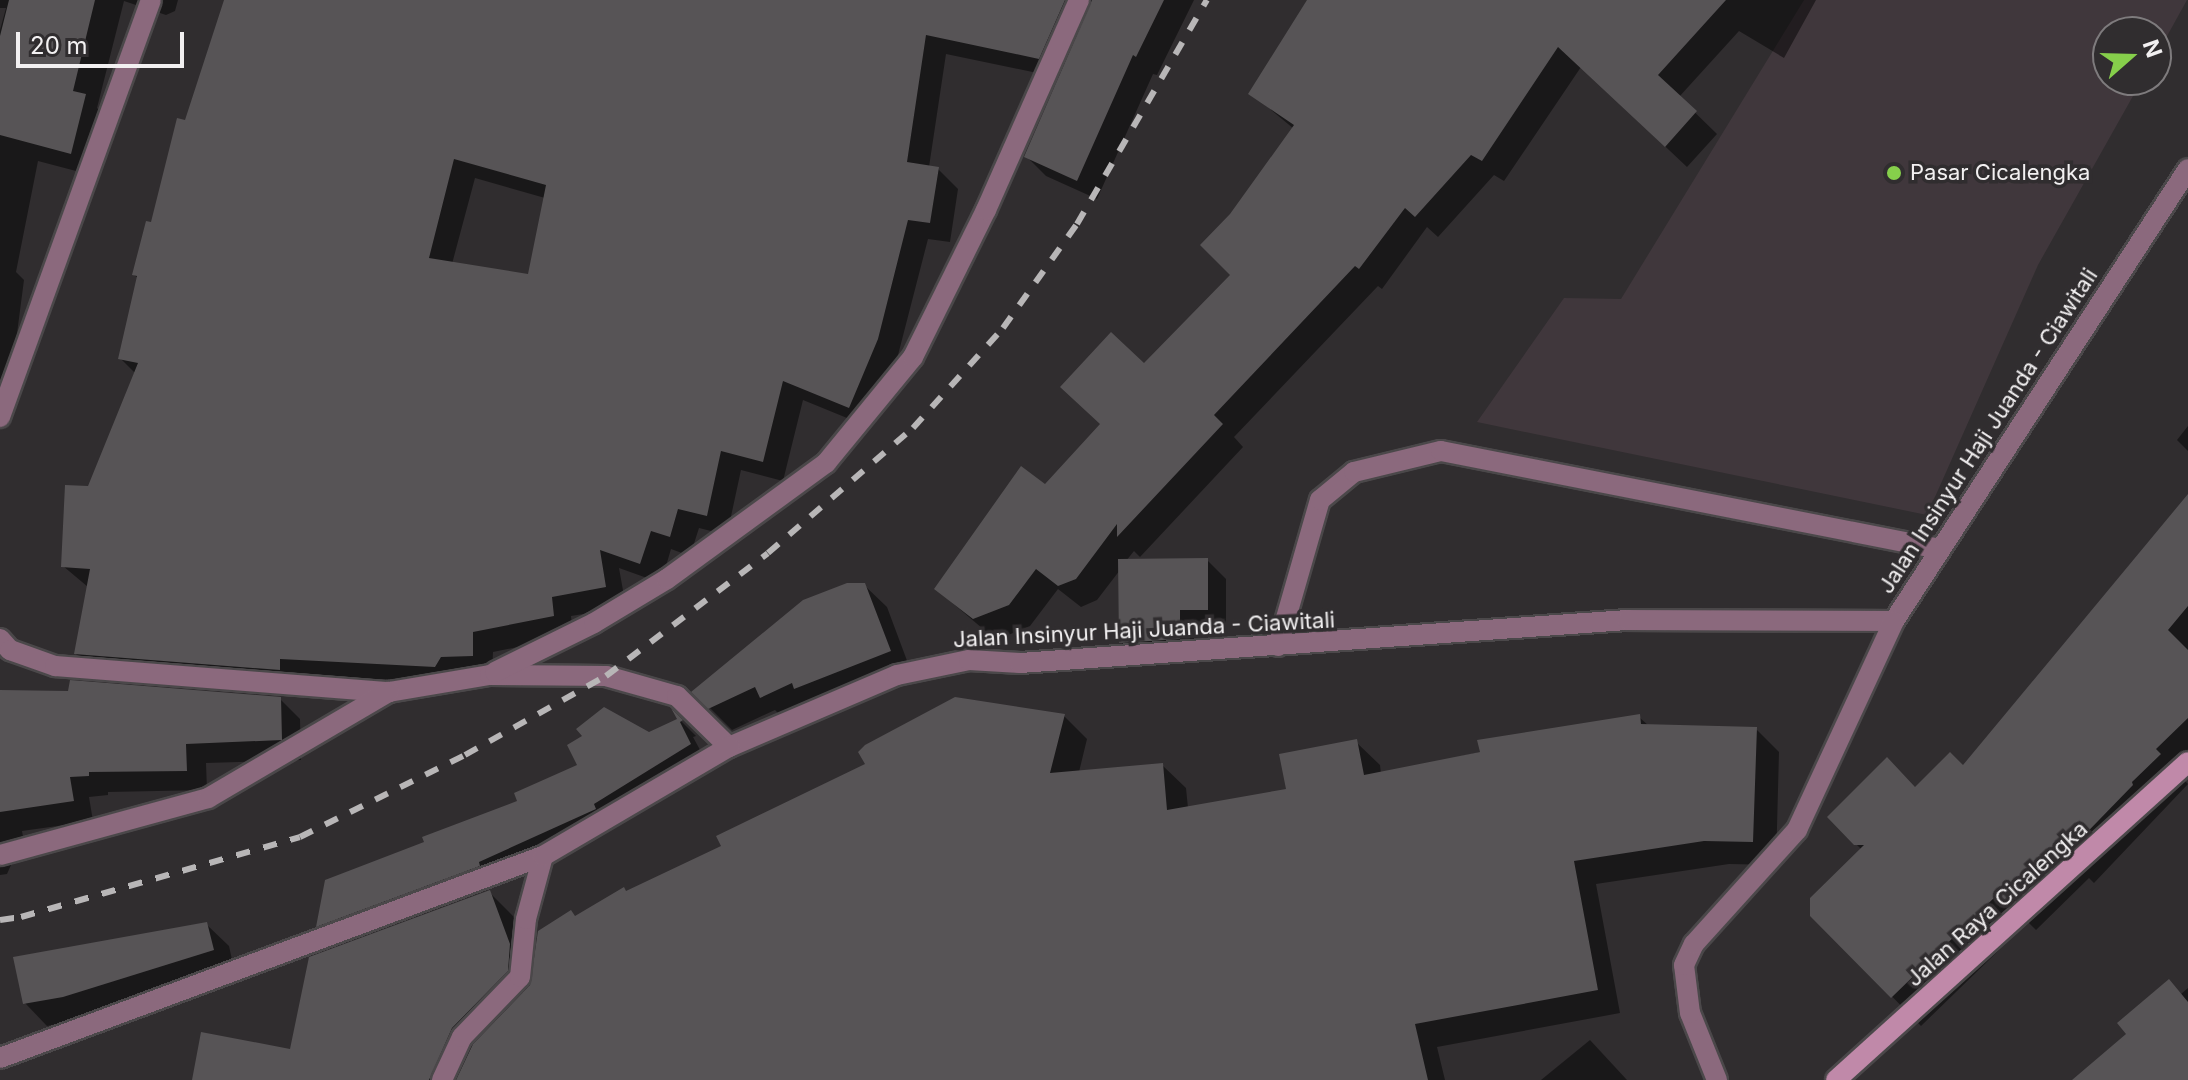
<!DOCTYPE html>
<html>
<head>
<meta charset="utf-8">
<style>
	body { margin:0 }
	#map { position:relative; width:2188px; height:1080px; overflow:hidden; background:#302d2f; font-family:Inter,sans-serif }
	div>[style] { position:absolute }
	.built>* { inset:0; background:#40373c }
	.shadow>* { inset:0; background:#0007 }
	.building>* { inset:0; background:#575456 }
	.roads { filter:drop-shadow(2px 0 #4b484a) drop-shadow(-2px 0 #4b484a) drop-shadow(0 2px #4b484a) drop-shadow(0 -2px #4b484a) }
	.service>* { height:20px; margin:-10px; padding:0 10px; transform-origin:10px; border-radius:10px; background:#8b697d }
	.minor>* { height:20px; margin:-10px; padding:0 10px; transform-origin:10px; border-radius:10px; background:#8b697d }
	.tertiary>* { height:20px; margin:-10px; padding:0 10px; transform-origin:10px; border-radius:10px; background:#8b697d }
	.secondary>* { height:20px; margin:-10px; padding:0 10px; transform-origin:10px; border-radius:10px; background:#c089a9 }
	.rail>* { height:6px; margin-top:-3px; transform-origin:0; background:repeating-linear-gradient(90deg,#b8b6b7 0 14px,transparent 0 28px) }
	.dots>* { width:22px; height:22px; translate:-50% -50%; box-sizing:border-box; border:4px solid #302d2f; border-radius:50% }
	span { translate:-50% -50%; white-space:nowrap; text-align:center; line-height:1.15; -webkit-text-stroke:7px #302d2f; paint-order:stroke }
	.poi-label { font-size:22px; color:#f2f0f1 }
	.left { translate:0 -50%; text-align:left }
	.street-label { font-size:22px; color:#f2f0f1 }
	.north { position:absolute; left:2092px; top:16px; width:80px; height:80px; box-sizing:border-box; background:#302d2f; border:2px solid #7e7b7d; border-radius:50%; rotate:70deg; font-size:22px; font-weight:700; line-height:32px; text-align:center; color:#f2f0f1 }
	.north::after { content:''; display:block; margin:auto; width:28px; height:36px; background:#86cf4b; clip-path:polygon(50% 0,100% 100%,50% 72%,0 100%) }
	.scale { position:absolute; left:16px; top:32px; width:168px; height:36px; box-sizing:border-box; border:4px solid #f2f0f1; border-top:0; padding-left:10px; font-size:24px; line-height:28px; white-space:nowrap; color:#f2f0f1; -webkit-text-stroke:6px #302d2f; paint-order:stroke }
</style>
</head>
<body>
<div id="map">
	<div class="built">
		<div style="clip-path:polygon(1804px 0,2187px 0,2156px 56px,2156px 32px,2108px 32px,2108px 80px,2142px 80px,2038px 265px,1927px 515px,1477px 422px,1564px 298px,1621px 299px)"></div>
	</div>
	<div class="shadow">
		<div style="clip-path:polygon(0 0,178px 0,175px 11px,166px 15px,124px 1px,97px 108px,109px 120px,95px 176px,38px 161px,16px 272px,24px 280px,10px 387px,0 386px,0 30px,6px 8px,0 8px)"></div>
		<div style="clip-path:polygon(evenodd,261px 0,1194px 0,1157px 75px,1153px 74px,1097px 199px,1046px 176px,1026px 156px,1061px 78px,946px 54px,929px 167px,938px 169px,958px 189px,950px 242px,928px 239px,897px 359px,869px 427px,803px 400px,783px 481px,741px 470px,727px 535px,699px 528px,690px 556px,671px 549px,661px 583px,619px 568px,626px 607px,571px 616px,573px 636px,493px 652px,492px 676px,455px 686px,97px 674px,76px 654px,88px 587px,63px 566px,136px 374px,120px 358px,138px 278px,134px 275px,186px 123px,261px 0,475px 178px,545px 198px,529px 277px,452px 264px,475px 178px)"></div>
		<div style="clip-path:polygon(1310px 0,1816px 0,1784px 58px,1739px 31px,1679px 97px,1717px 134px,1687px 167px,1581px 67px,1504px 181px,1494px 175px,1438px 237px,1427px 227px,1382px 289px,1378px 286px,1234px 437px,1243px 447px,1140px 557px,1134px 551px,1126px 561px,1207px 560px,1226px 579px,1226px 628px,1197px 627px,1198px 656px,1140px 660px,1121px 642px,1120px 570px,1097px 600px,1081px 607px,1058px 589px,1030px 626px,996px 640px,936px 589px,1045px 486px,1102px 425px,1144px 366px,1233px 275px,1232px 215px,1294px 129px,1251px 93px)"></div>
		<div style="clip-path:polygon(2188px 426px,2188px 451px,2177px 440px)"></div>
		<div style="clip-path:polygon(2188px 497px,2188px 774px,2183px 779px,2188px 784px,2094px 883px,2089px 878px,2036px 930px,2028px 922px,1921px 1026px,1812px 915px,1862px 850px,1829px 817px,1916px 789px,1963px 768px)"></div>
		<div style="clip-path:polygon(864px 585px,887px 607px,912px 674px,784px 719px,775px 710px,732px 730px,694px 692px)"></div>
		<div style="clip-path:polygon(0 692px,280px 699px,300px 719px,301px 760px,206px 763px,207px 790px,108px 792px,108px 795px,89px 797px,93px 821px,22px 831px,27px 859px,11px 865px,7px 874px,0 875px)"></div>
		<div style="clip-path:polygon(1064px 716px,1087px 739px,1079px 772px,1162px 765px,1186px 788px,1188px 808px,1288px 791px,1356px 742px,1380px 765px,1381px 774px,1639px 717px,1649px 726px,1756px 729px,1779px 752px,1776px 865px,1729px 864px,1596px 884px,1620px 1013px,1437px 1047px,1445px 1080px,194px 1080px,291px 1051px,489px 892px,513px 916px,534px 971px,576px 917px,627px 893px)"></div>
		<div style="clip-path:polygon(680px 720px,696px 736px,693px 737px,705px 759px,493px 880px,332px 940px,318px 926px,427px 844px,520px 802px)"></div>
		<div style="clip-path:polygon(206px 924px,229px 946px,235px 973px,86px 1018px,47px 1026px,25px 1003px)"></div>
		<div style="clip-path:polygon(2188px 988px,2188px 1080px,2077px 1080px,2181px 994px)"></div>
		<div style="clip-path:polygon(1590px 1040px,1627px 1080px,1541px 1080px)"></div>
	</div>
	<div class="building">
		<div style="clip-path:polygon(9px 0,95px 0,73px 91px,86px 94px,71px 154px,0 135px,0 36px)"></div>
		<div style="clip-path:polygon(evenodd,224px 0,1065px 0,1039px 59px,926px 35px,907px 162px,939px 167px,930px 223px,908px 220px,878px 339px,849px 408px,783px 381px,763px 462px,721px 451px,707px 516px,678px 509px,670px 537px,651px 531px,640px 564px,600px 550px,606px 587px,552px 597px,554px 616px,473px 632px,473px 656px,441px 657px,435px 667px,280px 659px,280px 670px,74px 654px,90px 569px,61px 567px,65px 485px,88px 486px,138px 363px,118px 359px,137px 276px,132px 275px,146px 221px,151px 222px,177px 118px,185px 120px,224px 0,454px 159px,546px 185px,528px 274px,429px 258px,454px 159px)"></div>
		<div style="clip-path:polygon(1092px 0,1164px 0,1136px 57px,1133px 55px,1077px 181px,1024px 157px)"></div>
		<div style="clip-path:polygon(1307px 0,1726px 0,1658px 75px,1697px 111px,1665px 147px,1558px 47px,1482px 161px,1471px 155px,1415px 217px,1405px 208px,1359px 269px,1355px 266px,1214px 415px,1223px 424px,1117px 537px,1117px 524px,1076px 579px,1058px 586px,1036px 569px,1009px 605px,973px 619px,934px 589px,1021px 466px,1045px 484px,1100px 424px,1060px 387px,1111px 332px,1144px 363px,1230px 275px,1200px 245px,1230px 214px,1294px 125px,1248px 94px)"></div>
		<div style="clip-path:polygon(2188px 494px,2188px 606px,2168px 630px,2188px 650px,2188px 718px,2156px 749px,2161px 754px,2132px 782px,2133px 785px,2064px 856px,2059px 850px,2006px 903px,1998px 894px,1891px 998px,1810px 916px,1810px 898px,1864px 845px,1854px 845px,1827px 817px,1887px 757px,1915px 787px,1950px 752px,1963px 765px)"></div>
		<div style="clip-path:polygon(1208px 558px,1208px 610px,1180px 610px,1180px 639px,1119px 643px,1118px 559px)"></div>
		<div style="clip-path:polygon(847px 583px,865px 583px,891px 651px,794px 689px,792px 683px,760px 698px,755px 687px,708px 709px,691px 692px,803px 600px)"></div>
		<div style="clip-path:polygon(70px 680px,281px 697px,282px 740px,186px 744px,187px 771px,89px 772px,89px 776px,70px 777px,74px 801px,0 812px,0 690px,68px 691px)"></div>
		<div style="clip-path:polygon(955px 697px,1065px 714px,1050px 773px,1163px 763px,1167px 810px,1286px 789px,1279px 754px,1357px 739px,1364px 775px,1480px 752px,1477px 740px,1640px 714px,1641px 724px,1757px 727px,1753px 842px,1704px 841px,1574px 861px,1598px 990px,1415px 1024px,1428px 1080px,456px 1080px,473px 1044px,530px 985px,538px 931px,571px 910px,575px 916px,624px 887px,626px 891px,721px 846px,716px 836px,865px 764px,858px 752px,865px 745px)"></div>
		<div style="clip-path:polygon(604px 707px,649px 732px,677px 719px,671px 708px,683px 720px,680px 722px,691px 744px,594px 804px,596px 809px,479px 862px,480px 866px,316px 927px,325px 880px,424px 842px,422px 837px,517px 801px,514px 793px,577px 765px,567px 745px,582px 736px,576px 729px)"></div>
		<div style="clip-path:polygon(490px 890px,510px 944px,508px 971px,452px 1028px,429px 1080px,192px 1080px,201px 1032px,290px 1049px,309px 957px)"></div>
		<div style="clip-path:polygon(207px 922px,214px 950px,63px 997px,23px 1004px,13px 957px)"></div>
		<div style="clip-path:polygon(2169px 979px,2188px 1002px,2188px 1080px,2072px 1080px,2126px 1034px,2117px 1023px)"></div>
	</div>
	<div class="roads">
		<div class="service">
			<div style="left:1278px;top:646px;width:152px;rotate:-74deg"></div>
			<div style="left:1320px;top:500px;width:44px;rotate:-39.5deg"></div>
			<div style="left:1354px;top:472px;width:89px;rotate:-13.6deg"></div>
			<div style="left:1441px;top:451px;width:509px;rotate:11.11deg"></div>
		</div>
		<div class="minor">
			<div style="left:442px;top:1080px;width:47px;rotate:-65.1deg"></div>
			<div style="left:462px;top:1037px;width:83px;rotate:-46deg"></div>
			<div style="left:520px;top:977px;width:58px;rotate:-84.1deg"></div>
			<div style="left:526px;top:919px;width:65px;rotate:-74.9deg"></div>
		</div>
		<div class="tertiary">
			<div style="left:0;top:417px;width:443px;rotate:-70.1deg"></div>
			<div style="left:0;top:639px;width:15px;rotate:48deg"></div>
			<div style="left:10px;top:650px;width:48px;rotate:19.6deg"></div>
			<div style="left:55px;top:666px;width:335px;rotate:4.5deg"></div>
			<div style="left:389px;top:692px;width:102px;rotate:-9.6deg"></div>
			<div style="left:490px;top:675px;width:116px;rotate:0.5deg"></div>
			<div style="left:606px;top:676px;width:74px;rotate:15.7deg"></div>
			<div style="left:677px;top:696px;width:73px;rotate:44.4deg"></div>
			<div style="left:729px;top:747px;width:183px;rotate:-23.2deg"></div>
			<div style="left:897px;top:675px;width:74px;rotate:-11.8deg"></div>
			<div style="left:969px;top:660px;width:51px;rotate:3.4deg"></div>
			<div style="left:1020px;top:663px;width:610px;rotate:-4.05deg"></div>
			<div style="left:1628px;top:620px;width:266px;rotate:0.2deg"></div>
			<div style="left:1894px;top:621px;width:539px;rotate:-56.96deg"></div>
			<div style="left:495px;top:672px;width:110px;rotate:-26.3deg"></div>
			<div style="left:594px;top:623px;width:85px;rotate:-31.1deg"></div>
			<div style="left:667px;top:579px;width:197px;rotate:-36.1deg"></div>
			<div style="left:826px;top:463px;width:137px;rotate:-50.6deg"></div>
			<div style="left:913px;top:357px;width:164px;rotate:-63.6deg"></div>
			<div style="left:986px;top:210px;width:230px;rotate:-66.1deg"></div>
			<div style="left:0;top:855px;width:216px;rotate:-15.3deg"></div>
			<div style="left:208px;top:798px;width:210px;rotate:-30.4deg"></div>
			<div style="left:0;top:1058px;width:579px;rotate:-20.41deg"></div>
			<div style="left:543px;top:856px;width:216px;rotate:-30.4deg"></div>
			<div style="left:1717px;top:1080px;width:72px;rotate:-111.9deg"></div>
			<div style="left:1690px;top:1013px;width:48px;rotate:-97.1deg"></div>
			<div style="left:1684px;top:965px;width:23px;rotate:-65deg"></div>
			<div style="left:1694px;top:944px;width:154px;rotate:-47.9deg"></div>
			<div style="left:1797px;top:830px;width:230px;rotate:-65.1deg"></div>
		</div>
		<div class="secondary">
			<div style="left:1836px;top:1080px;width:474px;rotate:-42.1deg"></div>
		</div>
	</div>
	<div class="rail">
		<div style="left:0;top:920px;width:21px;rotate:-8deg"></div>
		<div style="left:21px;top:917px;width:290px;rotate:-16deg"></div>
		<div style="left:300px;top:837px;width:184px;rotate:-26.4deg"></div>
		<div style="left:465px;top:755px;width:162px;rotate:-29.3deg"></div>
		<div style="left:606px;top:676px;width:203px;rotate:-37.2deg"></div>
		<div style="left:768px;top:553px;width:191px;rotate:-40.8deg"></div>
		<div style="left:913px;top:428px;width:135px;rotate:-48deg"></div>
		<div style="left:1003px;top:328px;width:128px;rotate:-54.6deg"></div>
		<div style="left:1077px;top:224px;width:259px;rotate:-59.9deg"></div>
	</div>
	<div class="dots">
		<div style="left:1894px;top:173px;background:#86cf4b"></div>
	</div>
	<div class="poi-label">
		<span class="left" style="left:1910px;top:173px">Pasar Cicalengka</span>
	</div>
	<div class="street-label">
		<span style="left:1988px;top:431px;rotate:-57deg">Jalan Insinyur Haji Juanda - Ciawitali</span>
		<span style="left:1144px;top:630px;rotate:-3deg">Jalan Insinyur Haji Juanda - Ciawitali</span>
		<span style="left:1997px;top:904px;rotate:-42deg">Jalan Raya Cicalengka</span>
	</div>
	<div class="north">N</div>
	<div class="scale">20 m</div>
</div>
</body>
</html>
